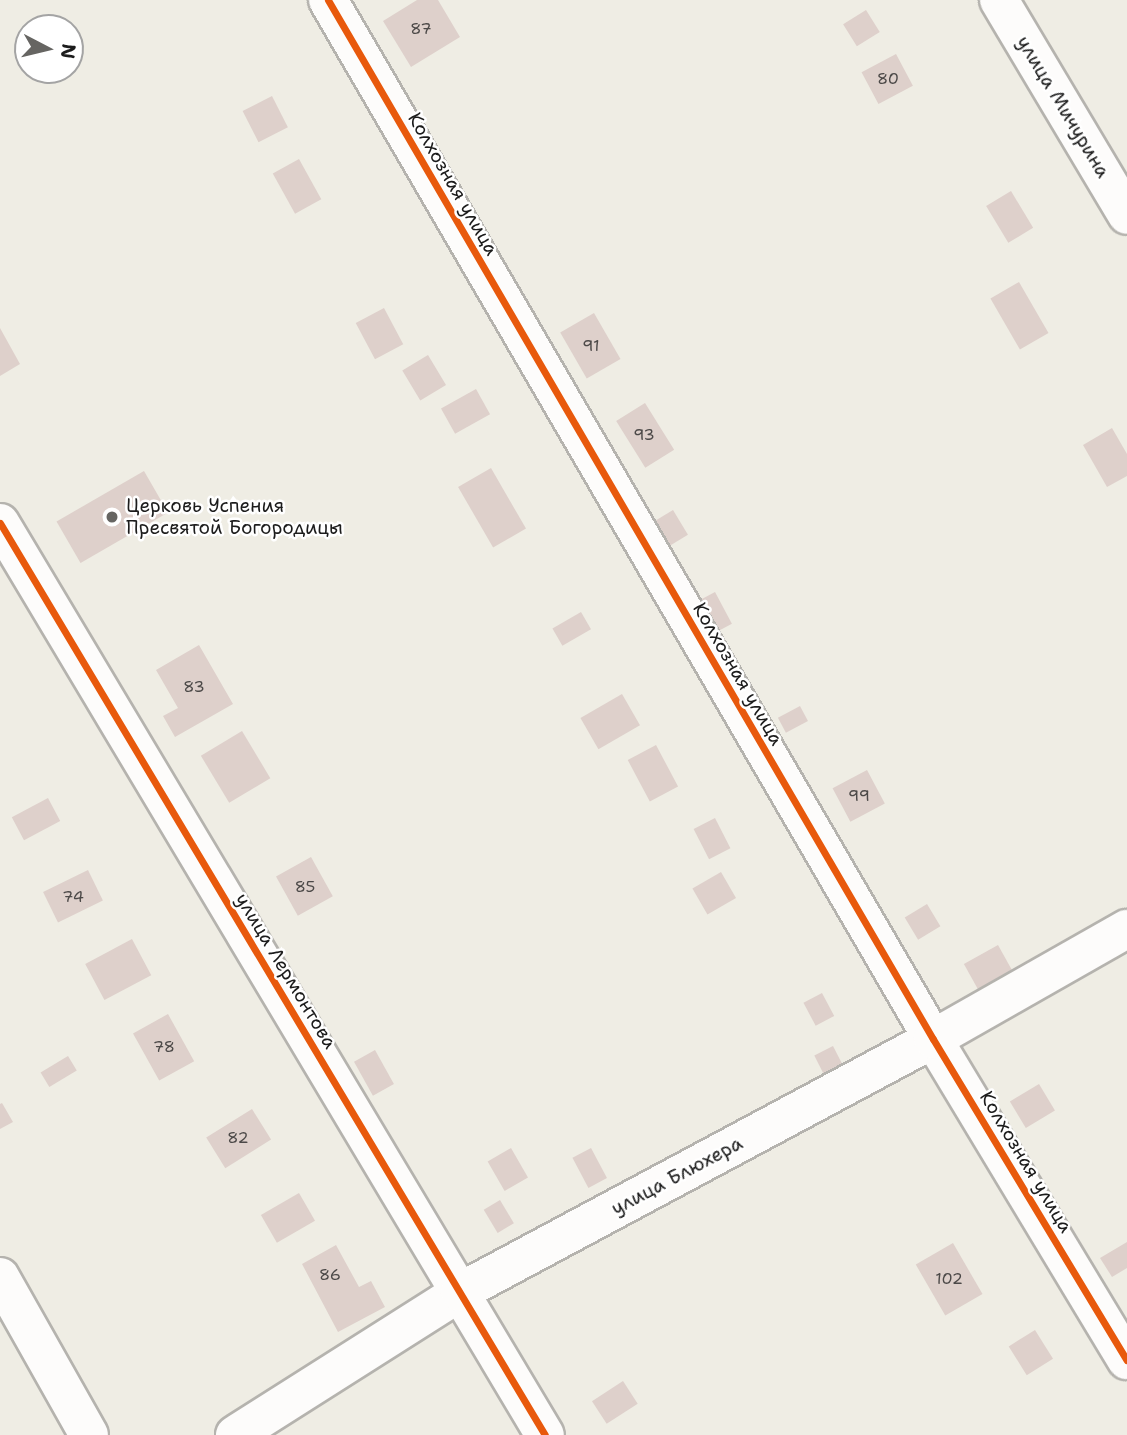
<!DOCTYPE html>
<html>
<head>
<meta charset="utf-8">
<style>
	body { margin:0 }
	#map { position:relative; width:1127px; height:1435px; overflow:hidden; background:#efede4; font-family:"Shantell Sans",sans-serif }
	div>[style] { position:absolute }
	.building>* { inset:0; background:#ded0cb; transform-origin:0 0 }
	.roads { filter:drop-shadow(2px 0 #b5b3ae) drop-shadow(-2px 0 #b5b3ae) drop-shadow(0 2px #b5b3ae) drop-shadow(0 -2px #b5b3ae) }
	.minor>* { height:38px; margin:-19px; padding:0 19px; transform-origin:19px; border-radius:19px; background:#fdfcfb }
	.cycleway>* { height:7px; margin:-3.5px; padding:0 3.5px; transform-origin:3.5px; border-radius:3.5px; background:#e8590c }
	.dots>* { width:19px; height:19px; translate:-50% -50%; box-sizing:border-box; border:4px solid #fff; border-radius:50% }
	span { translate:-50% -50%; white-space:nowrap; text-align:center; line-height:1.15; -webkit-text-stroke:5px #fff; paint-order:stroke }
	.number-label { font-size:16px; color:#4c4948 }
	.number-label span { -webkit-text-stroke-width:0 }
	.street-label { font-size:19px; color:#1c1c1c }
	.poi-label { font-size:19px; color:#1c1c1c }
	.left { translate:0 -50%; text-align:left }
	.north { position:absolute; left:14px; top:14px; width:70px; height:70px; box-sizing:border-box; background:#fff; border:2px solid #a4a4a4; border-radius:50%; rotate:97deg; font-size:19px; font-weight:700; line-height:28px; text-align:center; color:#1c1c1c }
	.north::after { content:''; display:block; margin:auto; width:24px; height:32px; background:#666562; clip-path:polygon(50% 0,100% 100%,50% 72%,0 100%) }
</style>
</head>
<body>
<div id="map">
	<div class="building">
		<div style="clip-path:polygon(417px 0,438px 0,460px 37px,411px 67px,383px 21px)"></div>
		<div style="left:866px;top:10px;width:26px;height:27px;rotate:58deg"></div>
		<div style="left:896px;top:54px;width:36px;height:39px;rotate:62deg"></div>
		<div style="left:272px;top:96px;width:35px;height:33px;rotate:63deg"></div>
		<div style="left:299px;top:159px;width:46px;height:30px;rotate:61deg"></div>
		<div style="left:1011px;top:191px;width:43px;height:29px;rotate:59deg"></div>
		<div style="left:1019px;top:282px;width:59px;height:33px;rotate:60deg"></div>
		<div style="left:384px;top:308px;width:41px;height:32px;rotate:62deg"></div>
		<div style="left:594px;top:313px;width:53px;height:39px;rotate:60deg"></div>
		<div style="clip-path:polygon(0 328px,20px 364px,0 376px)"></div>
		<div style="left:428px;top:355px;width:35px;height:30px;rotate:59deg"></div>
		<div style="left:476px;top:389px;width:29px;height:40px;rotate:61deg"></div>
		<div style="left:645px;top:403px;width:55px;height:34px;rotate:58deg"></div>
		<div style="clip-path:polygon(1112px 428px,1127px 454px,1127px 476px,1107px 487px,1083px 445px)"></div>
		<div style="left:491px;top:468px;width:70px;height:38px;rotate:60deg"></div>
		<div style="left:144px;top:471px;width:48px;height:101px;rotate:60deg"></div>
		<div style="left:673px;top:510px;width:29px;height:26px;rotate:59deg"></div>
		<div style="left:715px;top:592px;width:36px;height:25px;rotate:62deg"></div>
		<div style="left:581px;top:612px;width:20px;height:33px;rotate:60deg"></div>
		<div style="clip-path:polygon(199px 645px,233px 704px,175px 737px,163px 716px,178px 708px,156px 670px)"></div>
		<div style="left:622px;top:694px;width:36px;height:48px;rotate:60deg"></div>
		<div style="left:800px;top:706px;width:17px;height:25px;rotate:62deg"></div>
		<div style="left:242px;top:731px;width:55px;height:48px;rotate:59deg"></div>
		<div style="left:656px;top:745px;width:47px;height:32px;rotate:62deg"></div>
		<div style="left:867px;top:770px;width:38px;height:39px;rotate:62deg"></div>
		<div style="left:48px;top:798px;width:26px;height:41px;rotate:62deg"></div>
		<div style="left:715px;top:818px;width:34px;height:24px;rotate:63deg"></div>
		<div style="left:311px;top:857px;width:45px;height:40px;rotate:61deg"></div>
		<div style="left:88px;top:870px;width:34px;height:50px;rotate:64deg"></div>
		<div style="left:721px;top:872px;width:30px;height:33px;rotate:60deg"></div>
		<div style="left:927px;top:904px;width:26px;height:26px;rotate:59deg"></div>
		<div style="left:132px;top:939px;width:41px;height:53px;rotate:62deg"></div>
		<div style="left:998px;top:945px;width:29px;height:39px;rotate:61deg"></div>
		<div style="left:822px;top:993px;width:26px;height:21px;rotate:62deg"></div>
		<div style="left:168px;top:1014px;width:54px;height:40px;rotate:61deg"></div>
		<div style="left:833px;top:1046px;width:31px;height:21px;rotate:63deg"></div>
		<div style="left:375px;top:1050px;width:39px;height:24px;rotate:61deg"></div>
		<div style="left:68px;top:1056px;width:17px;height:32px;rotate:59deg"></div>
		<div style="left:1039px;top:1084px;width:31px;height:34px;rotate:59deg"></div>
		<div style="clip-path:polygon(2px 1103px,13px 1122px,0 1129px,0 1104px)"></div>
		<div style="left:252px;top:1109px;width:36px;height:54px;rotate:58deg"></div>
		<div style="left:511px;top:1148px;width:34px;height:27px;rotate:60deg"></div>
		<div style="left:591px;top:1148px;width:34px;height:21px;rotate:62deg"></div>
		<div style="left:299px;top:1193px;width:32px;height:44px;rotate:60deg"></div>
		<div style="left:500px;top:1200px;width:27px;height:19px;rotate:59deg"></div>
		<div style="clip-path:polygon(1127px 1242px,1127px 1268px,1112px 1277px,1100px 1258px)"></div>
		<div style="left:953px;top:1243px;width:59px;height:43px;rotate:60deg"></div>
		<div style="clip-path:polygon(336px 1245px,359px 1287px,371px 1281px,385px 1307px,338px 1332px,302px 1264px)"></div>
		<div style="left:1035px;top:1330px;width:34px;height:31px;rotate:58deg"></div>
		<div style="left:623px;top:1381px;width:27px;height:37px;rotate:57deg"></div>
	</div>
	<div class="roads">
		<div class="minor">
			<div style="left:328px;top:0;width:1202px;rotate:59.79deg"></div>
			<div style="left:933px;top:1039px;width:375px;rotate:58.9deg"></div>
			<div style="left:999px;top:0;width:250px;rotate:59.2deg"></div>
			<div style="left:0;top:523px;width:1062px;rotate:59.14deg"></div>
			<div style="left:0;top:1277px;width:181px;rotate:60.6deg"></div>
			<div style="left:235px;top:1435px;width:267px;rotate:-32.4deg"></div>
			<div style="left:460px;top:1292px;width:536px;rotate:-28.14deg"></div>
			<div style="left:933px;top:1039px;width:223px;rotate:-29.6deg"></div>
		</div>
	</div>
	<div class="cycleway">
		<div style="left:328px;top:0;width:1202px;rotate:59.79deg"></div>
		<div style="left:933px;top:1039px;width:375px;rotate:58.9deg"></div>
		<div style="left:0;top:523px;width:1062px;rotate:59.14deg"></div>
	</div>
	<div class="dots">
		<div style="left:112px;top:517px;background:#666562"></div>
	</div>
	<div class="number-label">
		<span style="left:421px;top:29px">87</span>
		<span style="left:888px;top:79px">80</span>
		<span style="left:591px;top:346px">91</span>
		<span style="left:644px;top:435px">93</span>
		<span style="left:194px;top:687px">83</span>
		<span style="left:859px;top:796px">99</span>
		<span style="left:305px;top:887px">85</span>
		<span style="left:73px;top:897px">74</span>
		<span style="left:164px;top:1047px">78</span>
		<span style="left:238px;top:1138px">82</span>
		<span style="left:330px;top:1275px">86</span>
		<span style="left:949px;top:1279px">102</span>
	</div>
	<div class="street-label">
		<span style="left:1063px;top:107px;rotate:59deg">улица Мичурина</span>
		<span style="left:453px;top:184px;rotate:60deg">Колхозная улица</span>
		<span style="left:738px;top:674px;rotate:60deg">Колхозная улица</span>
		<span style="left:286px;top:971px;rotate:59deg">улица Лермонтова</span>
		<span style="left:1026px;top:1162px;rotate:59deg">Колхозная улица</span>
		<span style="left:677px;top:1176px;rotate:-28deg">улица Блюхера</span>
	</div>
	<div class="poi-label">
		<span class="left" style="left:126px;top:517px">Церковь Успения<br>Пресвятой Богородицы</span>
	</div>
	<div class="north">N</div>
</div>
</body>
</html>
